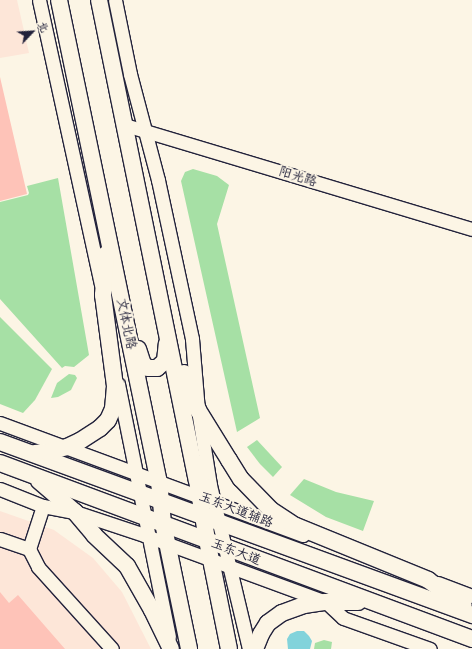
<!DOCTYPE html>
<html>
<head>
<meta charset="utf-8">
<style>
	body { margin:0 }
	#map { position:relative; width:472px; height:649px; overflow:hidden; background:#fcf5e5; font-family:"Comic Neue","LXGW WenKai TC",sans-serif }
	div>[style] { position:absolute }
	.built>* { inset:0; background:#fde6d8 }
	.green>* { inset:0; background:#a6e0a5 }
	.water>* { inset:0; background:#82d3db }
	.building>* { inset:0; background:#fec3b8 }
	.roads { filter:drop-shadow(1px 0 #22223b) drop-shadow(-1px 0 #22223b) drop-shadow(0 1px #22223b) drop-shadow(0 -1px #22223b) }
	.minor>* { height:13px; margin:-6.5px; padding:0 6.5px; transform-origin:6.5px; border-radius:6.5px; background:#fcf5e5 }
	.major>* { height:16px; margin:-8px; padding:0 8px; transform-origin:8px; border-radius:8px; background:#fcf5e5 }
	span { translate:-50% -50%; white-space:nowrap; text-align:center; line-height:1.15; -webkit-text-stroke:4px #fcf5e5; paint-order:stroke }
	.street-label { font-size:13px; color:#22223b }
	.north { position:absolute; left:12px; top:12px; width:40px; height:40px; -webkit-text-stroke:3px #fcf5e5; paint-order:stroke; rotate:65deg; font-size:11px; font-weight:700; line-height:16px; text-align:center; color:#22223b }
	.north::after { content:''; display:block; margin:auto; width:14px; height:18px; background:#22223b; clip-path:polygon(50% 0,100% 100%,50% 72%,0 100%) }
</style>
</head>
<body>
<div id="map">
	<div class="built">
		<div style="clip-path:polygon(0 0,17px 0,29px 53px,0 58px)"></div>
		<div style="clip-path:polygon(0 511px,54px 530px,93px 558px,122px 592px,151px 649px,0 649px)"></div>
	</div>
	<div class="green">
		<div style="clip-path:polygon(193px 169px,217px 176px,229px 185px,217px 224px,260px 418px,237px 432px,181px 181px,185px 172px)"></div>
		<div style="clip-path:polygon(58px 178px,89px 355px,74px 367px,65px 366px,62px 368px,0 299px,0 202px,28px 195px,29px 193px,27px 186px)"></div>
		<div style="clip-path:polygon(0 317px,52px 369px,35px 400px,23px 413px,0 404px)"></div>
		<div style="clip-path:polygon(69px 374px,75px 375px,77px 378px,71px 390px,58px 397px,51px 398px,57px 383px)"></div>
		<div style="clip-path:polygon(257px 440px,282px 467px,273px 477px,260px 464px,247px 447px)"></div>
		<div style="clip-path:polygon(304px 479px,336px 492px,374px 501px,363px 531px,326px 517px,290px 495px)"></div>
		<div style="clip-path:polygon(324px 640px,332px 642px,331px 649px,314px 649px,315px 643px)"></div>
	</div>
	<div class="water">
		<div style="clip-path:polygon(297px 631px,304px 631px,309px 636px,312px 641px,310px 649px,288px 649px,287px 639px,290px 634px)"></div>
	</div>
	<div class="building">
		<div style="clip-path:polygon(0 77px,27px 194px,0 201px)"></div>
		<div style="clip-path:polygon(0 592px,9px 603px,18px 595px,65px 649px,0 649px)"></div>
	</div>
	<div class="roads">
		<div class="minor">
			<div style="left:39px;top:0;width:291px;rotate:77.7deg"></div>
			<div style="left:115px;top:0;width:76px;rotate:78.5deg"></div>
			<div style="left:130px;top:74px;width:110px;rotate:75.2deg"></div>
			<div style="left:158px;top:180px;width:163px;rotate:77.9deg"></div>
			<div style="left:192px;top:339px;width:71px;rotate:85.2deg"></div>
			<div style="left:198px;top:410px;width:76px;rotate:80.9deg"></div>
			<div style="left:210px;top:485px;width:169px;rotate:76.6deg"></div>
			<div style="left:125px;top:125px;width:362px;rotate:16.7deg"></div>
			<div style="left:118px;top:384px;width:258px;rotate:78.6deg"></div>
			<div style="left:0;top:423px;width:323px;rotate:20.3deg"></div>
			<div style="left:0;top:489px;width:46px;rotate:21.6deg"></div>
			<div style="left:43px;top:506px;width:33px;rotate:11deg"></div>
			<div style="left:75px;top:512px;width:73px;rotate:18.4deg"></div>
			<div style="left:144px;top:535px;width:194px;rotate:20.2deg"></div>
			<div style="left:326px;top:602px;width:23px;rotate:43deg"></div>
			<div style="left:343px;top:618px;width:92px;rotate:19.6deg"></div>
			<div style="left:0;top:539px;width:31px;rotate:19deg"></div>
			<div style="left:29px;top:549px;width:20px;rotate:63deg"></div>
			<div style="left:38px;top:567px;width:110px;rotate:47.9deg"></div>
			<div style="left:29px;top:549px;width:45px;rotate:-72deg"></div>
			<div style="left:438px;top:583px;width:36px;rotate:21deg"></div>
		</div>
		<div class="major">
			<div style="left:59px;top:0;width:491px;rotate:78.3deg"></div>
			<div style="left:159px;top:481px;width:42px;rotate:84.6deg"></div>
			<div style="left:163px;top:523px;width:129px;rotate:78.3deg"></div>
			<div style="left:99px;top:0;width:490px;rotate:78.5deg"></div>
			<div style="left:197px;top:480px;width:61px;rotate:80.5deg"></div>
			<div style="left:207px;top:540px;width:111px;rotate:78.6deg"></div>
			<div style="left:138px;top:349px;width:16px;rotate:72deg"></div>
			<div style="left:143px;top:364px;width:6px;rotate:39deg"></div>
			<div style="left:148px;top:368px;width:9px"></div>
			<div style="left:157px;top:368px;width:11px;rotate:-41deg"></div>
			<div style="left:165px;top:361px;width:18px;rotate:-84deg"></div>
			<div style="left:184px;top:373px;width:40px;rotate:69deg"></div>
			<div style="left:198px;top:410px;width:59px;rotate:58.2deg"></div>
			<div style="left:229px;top:460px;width:22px;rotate:58deg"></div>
			<div style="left:241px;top:479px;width:43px;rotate:45.9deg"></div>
			<div style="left:271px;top:510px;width:30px;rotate:33deg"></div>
			<div style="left:296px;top:526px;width:143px;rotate:22.2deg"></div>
			<div style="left:428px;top:580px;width:44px;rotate:35.8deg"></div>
			<div style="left:0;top:442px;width:503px;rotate:20.13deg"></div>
			<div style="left:35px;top:453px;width:12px;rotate:-5deg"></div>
			<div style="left:47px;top:452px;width:21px;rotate:-14deg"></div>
			<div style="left:67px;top:447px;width:14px;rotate:-25deg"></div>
			<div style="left:80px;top:441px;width:24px;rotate:-33deg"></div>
			<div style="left:100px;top:428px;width:11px;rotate:-45deg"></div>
			<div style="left:108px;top:420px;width:12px;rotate:-66deg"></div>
			<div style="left:113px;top:409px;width:23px;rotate:-85deg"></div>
			<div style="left:115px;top:386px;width:92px;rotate:-97.5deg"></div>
			<div style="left:103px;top:295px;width:41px;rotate:-85.8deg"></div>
			<div style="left:0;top:463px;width:504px;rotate:20.45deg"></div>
			<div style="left:39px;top:481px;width:48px;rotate:40.7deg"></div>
			<div style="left:75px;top:512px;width:30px;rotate:50deg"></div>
			<div style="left:94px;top:535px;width:45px;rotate:43.2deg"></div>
			<div style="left:127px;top:566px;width:51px;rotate:60.4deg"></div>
			<div style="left:152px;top:610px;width:43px;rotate:64deg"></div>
			<div style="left:255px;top:649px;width:16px;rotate:-68deg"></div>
			<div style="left:261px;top:634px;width:13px;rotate:-58deg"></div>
			<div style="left:268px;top:623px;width:17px;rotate:-36deg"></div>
			<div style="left:282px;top:613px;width:23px;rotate:-20deg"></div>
			<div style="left:304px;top:605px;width:22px;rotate:-8deg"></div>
			<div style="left:326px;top:602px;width:32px"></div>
		</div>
	</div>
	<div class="street-label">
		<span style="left:298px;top:177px;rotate:17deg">阳光路</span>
		<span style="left:126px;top:324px;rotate:78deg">文体北路</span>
		<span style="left:236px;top:510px;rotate:21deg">玉东大道辅路</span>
		<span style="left:236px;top:552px;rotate:21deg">玉东大道</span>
	</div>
	<div class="north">北</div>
</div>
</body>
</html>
